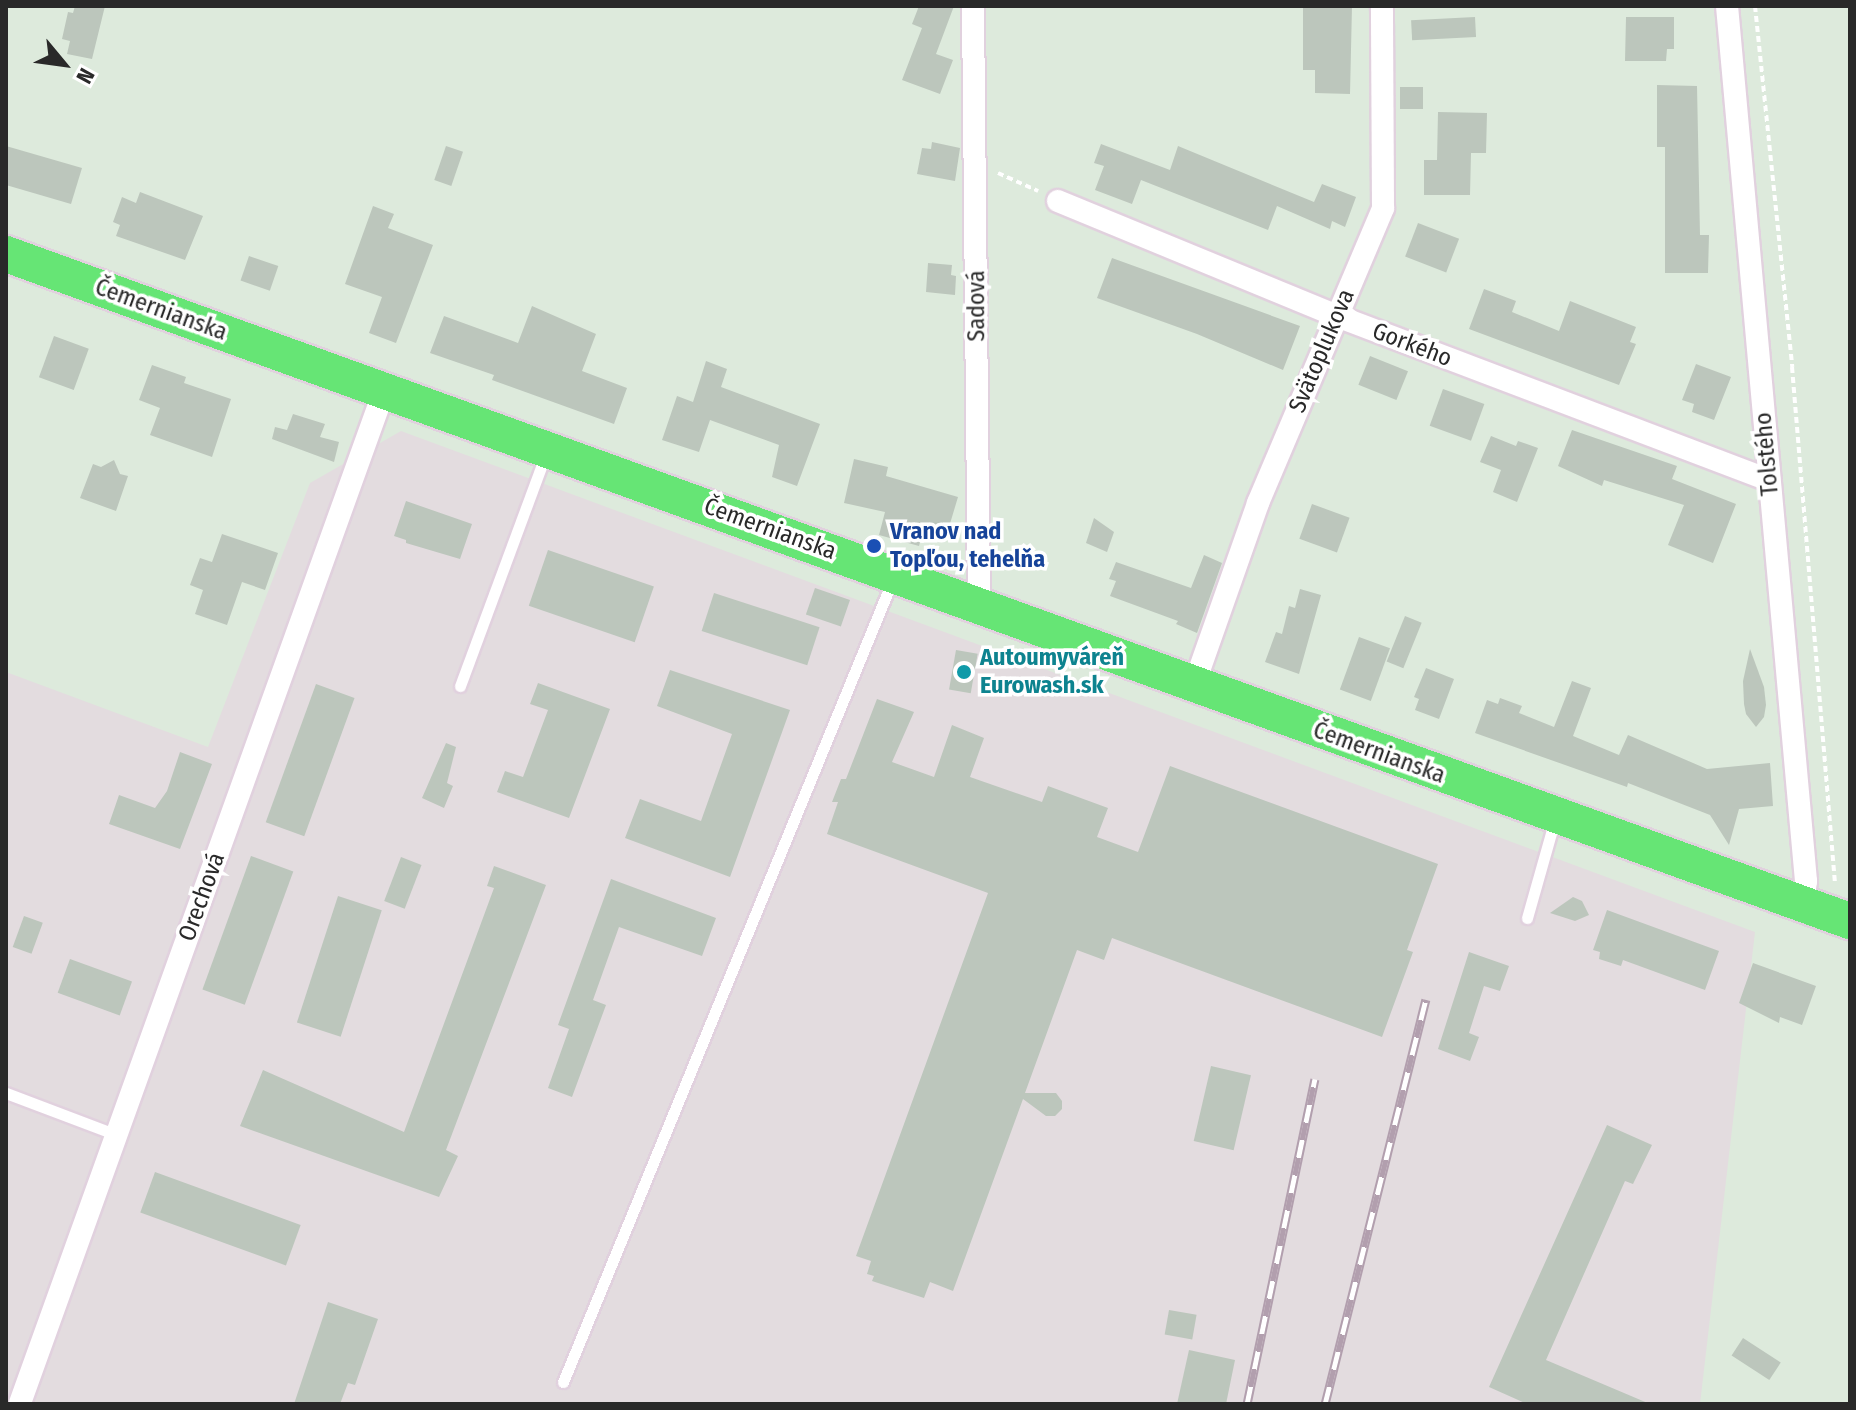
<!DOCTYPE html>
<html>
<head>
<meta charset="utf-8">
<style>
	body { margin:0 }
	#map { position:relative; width:1856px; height:1410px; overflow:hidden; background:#ddeadc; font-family:"Fira Sans Condensed",sans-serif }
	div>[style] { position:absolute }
	.industrial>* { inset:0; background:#e3dcdf }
	.building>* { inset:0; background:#bcc6bc; transform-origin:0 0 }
	.path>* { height:4px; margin-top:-2px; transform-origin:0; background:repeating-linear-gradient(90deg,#fff 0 6px,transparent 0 10px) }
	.roads { filter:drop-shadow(2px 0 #e1d1de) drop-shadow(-2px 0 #e1d1de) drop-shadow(0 2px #e1d1de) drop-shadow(0 -2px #e1d1de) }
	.lane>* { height:11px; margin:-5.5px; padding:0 5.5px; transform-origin:5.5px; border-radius:5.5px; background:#fff }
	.street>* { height:22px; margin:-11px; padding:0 11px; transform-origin:11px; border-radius:11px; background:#fff }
	.primary>* { height:36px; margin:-18px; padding:0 18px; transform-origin:18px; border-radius:18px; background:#66e575 }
	.rail>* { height:9px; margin-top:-4.5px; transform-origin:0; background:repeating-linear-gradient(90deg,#fff 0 18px,#b29fae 0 36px); box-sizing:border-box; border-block:2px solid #b29fae }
	.dots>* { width:22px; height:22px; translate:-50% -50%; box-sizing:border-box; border:4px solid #fff; border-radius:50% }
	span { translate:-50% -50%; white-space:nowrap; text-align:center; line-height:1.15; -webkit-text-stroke:7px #fff; paint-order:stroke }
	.street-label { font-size:24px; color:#292929 }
	.transit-label { font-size:24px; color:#164399; font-weight:700 }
	.left { translate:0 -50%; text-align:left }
	.culture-label { font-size:24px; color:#0d838f; font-weight:700 }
	.frame { position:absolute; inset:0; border:8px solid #292929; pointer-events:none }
	.north { position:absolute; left:24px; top:24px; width:80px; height:80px; -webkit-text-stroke:6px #fff; paint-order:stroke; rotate:119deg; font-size:22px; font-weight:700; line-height:32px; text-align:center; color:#292929 }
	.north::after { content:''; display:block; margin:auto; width:28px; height:36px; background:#292929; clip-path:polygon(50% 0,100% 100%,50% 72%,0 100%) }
</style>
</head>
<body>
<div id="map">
	<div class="industrial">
		<div style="clip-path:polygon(401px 431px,1755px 932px,1700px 1404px,6px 1404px,6px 672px,208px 747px,310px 483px)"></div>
	</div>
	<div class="building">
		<div style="clip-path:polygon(75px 6px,105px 6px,92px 59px,67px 54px,70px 41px,62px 39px,68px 12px,73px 13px)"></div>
		<div style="clip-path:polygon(919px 6px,954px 6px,936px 54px,953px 60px,940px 94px,902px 80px,922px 28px,912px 24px)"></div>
		<div style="clip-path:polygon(1303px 6px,1352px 6px,1350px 94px,1315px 93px,1315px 70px,1303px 70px)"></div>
		<div style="left:1475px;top:17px;width:20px;height:64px;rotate:87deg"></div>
		<div style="clip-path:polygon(1626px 17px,1674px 17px,1674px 49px,1667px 49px,1666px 61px,1625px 61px)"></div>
		<div style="clip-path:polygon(1657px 85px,1697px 86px,1700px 235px,1709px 235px,1708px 273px,1665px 273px,1665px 147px,1657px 147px)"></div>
		<div style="left:1400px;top:87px;width:23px;height:22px"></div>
		<div style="clip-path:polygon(1438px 112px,1487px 113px,1486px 153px,1471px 153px,1470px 195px,1424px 195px,1424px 160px,1437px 160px)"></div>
		<div style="clip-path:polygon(932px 142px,960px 148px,955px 181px,917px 174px,922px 148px,931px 149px)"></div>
		<div style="clip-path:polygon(1101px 144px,1170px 170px,1178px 146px,1314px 202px,1322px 184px,1356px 197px,1345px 227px,1332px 221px,1330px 229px,1277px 206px,1268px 230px,1141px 180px,1132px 204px,1095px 190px,1104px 166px,1094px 163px)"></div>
		<div style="clip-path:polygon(6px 146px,82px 168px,71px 204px,6px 185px)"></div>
		<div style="left:446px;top:146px;width:18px;height:36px;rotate:19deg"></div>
		<div style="clip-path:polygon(140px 192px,203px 216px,185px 260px,116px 236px,120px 225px,113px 222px,122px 197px,136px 203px)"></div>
		<div style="clip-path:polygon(373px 206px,394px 214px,388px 228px,433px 245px,396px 343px,369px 333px,382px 297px,345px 284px)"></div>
		<div style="left:1418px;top:223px;width:44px;height:36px;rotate:21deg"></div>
		<div style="left:249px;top:256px;width:31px;height:26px;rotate:19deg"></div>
		<div style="clip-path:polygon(1112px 258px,1300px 326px,1283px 370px,1197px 334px,1097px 298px)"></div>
		<div style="clip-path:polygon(928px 263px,952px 265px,951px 275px,956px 276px,955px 295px,926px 292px)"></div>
		<div style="clip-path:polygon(1484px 289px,1516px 301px,1512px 312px,1559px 331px,1570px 301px,1636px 327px,1630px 342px,1636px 344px,1619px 385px,1469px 329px)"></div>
		<div style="clip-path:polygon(532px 306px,596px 334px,582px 371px,627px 388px,614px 424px,492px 380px,494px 375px,430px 353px,444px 316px,518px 343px)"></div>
		<div style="left:54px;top:336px;width:37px;height:44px;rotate:20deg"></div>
		<div style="left:1370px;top:356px;width:41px;height:31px;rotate:22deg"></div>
		<div style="clip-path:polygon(706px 361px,727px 369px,721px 387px,820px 424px,797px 486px,772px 477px,779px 445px,710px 420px,699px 452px,662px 440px,677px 396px,693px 402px)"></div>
		<div style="clip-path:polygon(1696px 364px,1731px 377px,1714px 420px,1692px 412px,1694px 404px,1682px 400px)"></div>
		<div style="clip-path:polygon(152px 365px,186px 377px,184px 383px,231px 399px,212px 457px,150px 435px,160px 408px,139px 400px)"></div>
		<div style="left:1443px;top:389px;width:44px;height:39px;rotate:20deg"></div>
		<div style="clip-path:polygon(293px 414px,325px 424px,320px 437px,339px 442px,334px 462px,272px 439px,275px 427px,287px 430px)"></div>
		<div style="clip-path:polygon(1572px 430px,1677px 466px,1672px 479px,1736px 504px,1713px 563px,1668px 545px,1684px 505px,1604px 480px,1602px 486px,1558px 466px)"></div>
		<div style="clip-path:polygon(1491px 436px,1516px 446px,1518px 441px,1538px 448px,1517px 502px,1493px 492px,1501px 470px,1480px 462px)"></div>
		<div style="clip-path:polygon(854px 459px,888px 467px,886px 476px,958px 497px,946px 537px,923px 531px,919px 546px,879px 535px,885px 512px,844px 503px)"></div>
		<div style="clip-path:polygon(114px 460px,120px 474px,128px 476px,116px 511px,80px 498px,93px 464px,101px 467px)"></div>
		<div style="clip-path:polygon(406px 501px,472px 524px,460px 559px,406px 543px,406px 540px,394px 536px)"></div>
		<div style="left:1312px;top:504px;width:40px;height:37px;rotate:20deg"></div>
		<div style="clip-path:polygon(1094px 518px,1114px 532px,1107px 552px,1086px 543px)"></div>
		<div style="clip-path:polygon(222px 534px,278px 553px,265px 590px,242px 582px,227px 625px,195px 614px,203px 590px,190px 585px,200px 558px,212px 562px)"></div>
		<div style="left:548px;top:550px;width:112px;height:59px;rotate:19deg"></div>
		<div style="clip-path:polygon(1204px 555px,1222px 563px,1197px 633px,1176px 624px,1178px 621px,1110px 596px,1116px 581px,1109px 579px,1116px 562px,1191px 588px)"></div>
		<div style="left:815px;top:588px;width:37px;height:28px;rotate:19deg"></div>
		<div style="clip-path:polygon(1300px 589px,1321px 595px,1299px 674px,1265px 662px,1276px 632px,1282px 634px,1289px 606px,1295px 608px)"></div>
		<div style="left:714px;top:593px;width:111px;height:40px;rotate:18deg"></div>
		<div style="left:1405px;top:616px;width:18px;height:49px;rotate:22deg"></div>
		<div style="left:1359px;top:637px;width:33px;height:56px;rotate:20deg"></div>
		<div style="clip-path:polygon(1750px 649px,1764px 687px,1766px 705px,1764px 717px,1756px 727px,1746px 714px,1744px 704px,1743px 681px)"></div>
		<div style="left:956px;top:650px;width:22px;height:40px;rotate:10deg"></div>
		<div style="clip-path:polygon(1426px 668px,1454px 679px,1439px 719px,1415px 710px,1419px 699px,1414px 697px)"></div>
		<div style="clip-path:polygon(670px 670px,790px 710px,730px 877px,625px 838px,640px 799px,701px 821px,732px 734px,657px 706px)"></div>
		<div style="clip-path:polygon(1572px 681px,1591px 688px,1573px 736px,1619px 755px,1628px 735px,1707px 769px,1770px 763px,1773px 806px,1739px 809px,1729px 845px,1710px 815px,1628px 783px,1627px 787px,1475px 733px,1487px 700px,1498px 704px,1500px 698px,1522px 706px,1519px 713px,1554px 727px)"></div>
		<div style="clip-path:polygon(538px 683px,610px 709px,569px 818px,497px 792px,505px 771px,523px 777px,548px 710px,530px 704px)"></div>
		<div style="left:316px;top:684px;width:41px;height:147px;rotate:20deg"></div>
		<div style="clip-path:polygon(877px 699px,914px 712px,892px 762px,934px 777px,952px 725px,984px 738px,970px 777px,1042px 802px,1048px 786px,1108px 808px,1097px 837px,1138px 852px,1170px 766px,1438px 864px,1407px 950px,1413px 952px,1382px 1037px,1112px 938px,1104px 960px,1077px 950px,1025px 1093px,1056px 1093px,1062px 1101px,1062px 1109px,1055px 1116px,1046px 1116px,1023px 1099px,953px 1291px,930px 1282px,924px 1298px,872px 1281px,874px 1276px,867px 1274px,871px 1261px,856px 1256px,988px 893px,827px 834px,838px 802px,832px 802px,841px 779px,846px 779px)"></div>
		<div style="clip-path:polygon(446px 743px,456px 747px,447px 783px,453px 786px,444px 808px,422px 798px)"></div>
		<div style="clip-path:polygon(180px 752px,212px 764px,180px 849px,109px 824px,119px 795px,155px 808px,167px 791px)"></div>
		<div style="left:251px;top:856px;width:45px;height:142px;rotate:20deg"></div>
		<div style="left:401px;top:857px;width:22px;height:47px;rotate:21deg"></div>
		<div style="clip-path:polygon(494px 866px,546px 885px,446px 1150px,458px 1156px,439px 1197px,240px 1126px,263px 1070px,404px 1132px,494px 888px,487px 886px)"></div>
		<div style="clip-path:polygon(611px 879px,716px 918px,702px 956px,619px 927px,593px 1000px,606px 1005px,572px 1097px,548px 1088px,569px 1029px,558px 1025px)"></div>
		<div style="left:338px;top:896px;width:46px;height:133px;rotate:18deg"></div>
		<div style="clip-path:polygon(1573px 897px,1582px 901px,1589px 915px,1575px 921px,1550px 913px)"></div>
		<div style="clip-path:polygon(1607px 910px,1719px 951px,1705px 990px,1623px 960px,1621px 966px,1599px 959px,1600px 952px,1593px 950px)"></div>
		<div style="left:24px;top:916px;width:20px;height:33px;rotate:20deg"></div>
		<div style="clip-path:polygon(1469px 952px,1509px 966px,1500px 991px,1484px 986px,1469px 1033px,1479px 1037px,1470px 1061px,1438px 1049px)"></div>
		<div style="left:70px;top:959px;width:66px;height:36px;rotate:20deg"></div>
		<div style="clip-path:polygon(1753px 963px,1816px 986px,1802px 1025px,1780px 1017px,1779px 1023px,1739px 1003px)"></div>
		<div style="left:1211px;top:1066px;width:41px;height:77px;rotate:13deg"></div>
		<div style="clip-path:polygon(1607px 1125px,1652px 1145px,1633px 1184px,1625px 1181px,1546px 1360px,1650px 1404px,1527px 1404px,1489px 1387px)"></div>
		<div style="left:155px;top:1172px;width:155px;height:43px;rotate:20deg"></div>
		<div style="clip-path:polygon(328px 1302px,378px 1319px,355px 1385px,348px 1383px,340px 1404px,294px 1404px)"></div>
		<div style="left:1169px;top:1310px;width:28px;height:25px;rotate:10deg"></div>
		<div style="left:1743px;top:1338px;width:45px;height:21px;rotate:33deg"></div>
		<div style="clip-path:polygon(1189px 1350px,1235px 1360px,1226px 1404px,1177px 1404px)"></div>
	</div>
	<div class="path">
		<div style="left:1755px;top:6px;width:363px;rotate:84.1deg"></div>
		<div style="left:1792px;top:367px;width:518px;rotate:85.24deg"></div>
		<div style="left:998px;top:173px;width:44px;rotate:24.2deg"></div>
	</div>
	<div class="roads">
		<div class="lane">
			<div style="left:460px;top:686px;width:247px;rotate:-69.7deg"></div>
			<div style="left:1527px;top:918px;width:103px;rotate:-74.2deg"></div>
			<div style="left:6px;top:1093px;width:119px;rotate:20.7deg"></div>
			<div style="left:563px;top:1382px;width:868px;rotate:-67.66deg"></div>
		</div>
		<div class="street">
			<div style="left:973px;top:6px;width:601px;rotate:89.43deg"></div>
			<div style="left:1727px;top:6px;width:879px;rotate:84.84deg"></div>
			<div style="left:1806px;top:881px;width:22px;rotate:98deg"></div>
			<div style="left:1058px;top:201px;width:302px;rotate:22.4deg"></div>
			<div style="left:1337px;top:316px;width:462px;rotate:20.8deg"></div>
			<div style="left:1194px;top:685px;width:193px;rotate:-70.6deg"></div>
			<div style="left:1258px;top:503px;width:320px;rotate:-67deg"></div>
			<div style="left:1383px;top:208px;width:202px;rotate:-90.3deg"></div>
			<div style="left:20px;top:1403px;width:1075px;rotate:-70.22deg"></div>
		</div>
		<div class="primary">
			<div style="left:6px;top:254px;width:1961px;rotate:19.89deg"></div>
		</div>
	</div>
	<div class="rail">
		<div style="left:1247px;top:1404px;width:332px;rotate:-78.2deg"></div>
		<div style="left:1325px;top:1404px;width:417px;rotate:-76deg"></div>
	</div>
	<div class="dots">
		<div style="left:874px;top:546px;background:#1a4fb4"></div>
		<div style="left:964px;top:672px;background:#0f9aa8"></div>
	</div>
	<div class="street-label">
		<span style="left:977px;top:306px;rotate:-90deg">Sadová</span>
		<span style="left:161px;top:310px;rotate:20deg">Čemernianska</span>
		<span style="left:1412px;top:345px;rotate:21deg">Gorkého</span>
		<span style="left:1322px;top:351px;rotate:-67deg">Svätoplukova</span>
		<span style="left:1767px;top:454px;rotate:-95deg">Tolstého</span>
		<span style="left:770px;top:529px;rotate:20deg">Čemernianska</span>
		<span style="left:1379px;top:753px;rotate:20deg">Čemernianska</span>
		<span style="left:202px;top:897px;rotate:-70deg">Orechová</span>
	</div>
	<div class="transit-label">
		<span class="left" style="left:890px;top:546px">Vranov nad<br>Topľou, tehelňa</span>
	</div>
	<div class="culture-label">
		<span class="left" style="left:980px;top:672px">Autoumyváreň<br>Eurowash.sk</span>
	</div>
	<div class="frame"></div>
	<div class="north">N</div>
</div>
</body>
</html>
